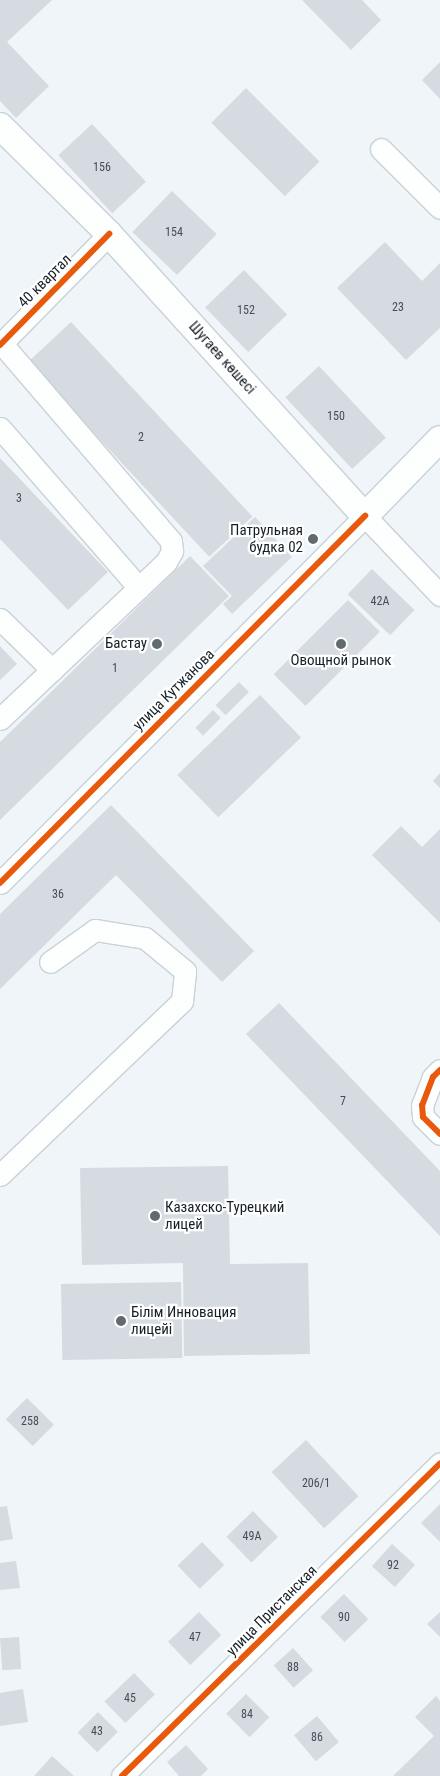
<!DOCTYPE html>
<html>
<head>
<meta charset="utf-8">
<style>
	body { margin:0 }
	#map { position:relative; width:440px; height:1776px; overflow:hidden; background:#eff5f8; font-family:"Roboto Condensed",sans-serif }
	div>[style] { position:absolute }
	.building>* { inset:0; background:#d5dbe0; transform-origin:0 0 }
	.roads { filter:drop-shadow(1px 0 #c9d2d6) drop-shadow(-1px 0 #c9d2d6) drop-shadow(0 1px #c9d2d6) drop-shadow(0 -1px #c9d2d6) }
	.minor>* { height:21px; margin:-10.5px; padding:0 10.5px; transform-origin:10.5px; border-radius:10.5px; background:#fdfefe }
	.major>* { height:26px; margin:-13px; padding:0 13px; transform-origin:13px; border-radius:13px; background:#fdfefe }
	.cycleway>* { height:6px; margin:-3px; padding:0 3px; transform-origin:3px; border-radius:3px; background:#e8590c }
	.dots>* { width:14px; height:14px; translate:-50% -50%; box-sizing:border-box; border:2px solid #fff; border-radius:50% }
	span { translate:-50% -50%; white-space:nowrap; text-align:center; line-height:1.15; -webkit-text-stroke:4.5px #fff; paint-order:stroke }
	.number-label { font-size:12px; color:#454e54 }
	.number-label span { -webkit-text-stroke-width:0 }
	.street-label { font-size:15px; color:#151f25 }
	.poi-label { font-size:15px; color:#151f25 }
	.right { translate:-100% -50%; text-align:right }
	.left { translate:0 -50%; text-align:left }
</style>
</head>
<body>
<div id="map">
	<div class="building">
		<div style="clip-path:polygon(0 0,52px 0,7px 42px,49px 86px,16px 118px,0 101px)"></div>
		<div style="clip-path:polygon(302px 0,362px 0,381px 20px,351px 50px)"></div>
		<div style="clip-path:polygon(440px 62px,440px 99px,422px 80px)"></div>
		<div style="left:246px;top:88px;width:104px;height:49px;rotate:45deg"></div>
		<div style="left:92px;top:124px;width:79px;height:46px;rotate:47deg"></div>
		<div style="left:172px;top:191px;width:62px;height:57px;rotate:44deg"></div>
		<div style="clip-path:polygon(385px 242px,422px 281px,440px 263px,440px 328px,406px 360px,337px 288px)"></div>
		<div style="left:244px;top:270px;width:62px;height:54px;rotate:46deg"></div>
		<div style="left:71px;top:322px;width:266px;height:59px;rotate:47deg"></div>
		<div style="left:319px;top:366px;width:98px;height:46px;rotate:47deg"></div>
		<div style="clip-path:polygon(0 458px,108px 572px,68px 610px,0 539px)"></div>
		<div style="clip-path:polygon(255px 517px,292px 557px,232px 614px,223px 604px,232px 596px,203px 566px)"></div>
		<div style="clip-path:polygon(190px 556px,229px 596px,0 820px,0 742px)"></div>
		<div style="left:372px;top:569px;width:59px;height:35px;rotate:44deg"></div>
		<div style="left:348px;top:600px;width:45px;height:105px;rotate:45deg"></div>
		<div style="clip-path:polygon(0 646px,17px 664px,0 680px)"></div>
		<div style="left:239px;top:682px;width:14px;height:33px;rotate:45deg"></div>
		<div style="left:260px;top:695px;width:59px;height:115px;rotate:46deg"></div>
		<div style="left:213px;top:710px;width:11px;height:25px;rotate:45deg"></div>
		<div style="clip-path:polygon(440px 773px,440px 788px,433px 781px)"></div>
		<div style="clip-path:polygon(111px 805px,254px 951px,222px 982px,116px 875px,0 989px,0 914px)"></div>
		<div style="clip-path:polygon(401px 826px,422px 847px,440px 829px,440px 923px,372px 855px)"></div>
		<div style="clip-path:polygon(279px 1003px,440px 1171px,440px 1236px,246px 1034px)"></div>
		<div style="clip-path:polygon(228px 1166px,230px 1264px,308px 1263px,310px 1354px,184px 1356px,183px 1263px,82px 1265px,80px 1168px)"></div>
		<div style="left:181px;top:1282px;width:76px;height:120px;rotate:89deg"></div>
		<div style="left:27px;top:1398px;width:38px;height:30px;rotate:45deg"></div>
		<div style="left:306px;top:1440px;width:77px;height:47px;rotate:47deg"></div>
		<div style="clip-path:polygon(440px 1504px,440px 1542px,421px 1523px)"></div>
		<div style="clip-path:polygon(7px 1506px,13px 1539px,0 1541px,0 1507px)"></div>
		<div style="left:253px;top:1511px;width:36px;height:37px;rotate:46deg"></div>
		<div style="left:202px;top:1542px;width:32px;height:34px;rotate:46deg"></div>
		<div style="left:392px;top:1544px;width:31px;height:30px;rotate:42deg"></div>
		<div style="clip-path:polygon(16px 1561px,20px 1588px,0 1590px,0 1563px)"></div>
		<div style="left:344px;top:1594px;width:35px;height:33px;rotate:46deg"></div>
		<div style="left:199px;top:1612px;width:32px;height:43px;rotate:46deg"></div>
		<div style="clip-path:polygon(440px 1612px,440px 1637px,427px 1624px)"></div>
		<div style="left:19px;top:1637px;width:32px;height:19px;rotate:86deg"></div>
		<div style="left:293px;top:1648px;width:30px;height:26px;rotate:48deg"></div>
		<div style="left:134px;top:1673px;width:30px;height:41px;rotate:46deg"></div>
		<div style="clip-path:polygon(23px 1689px,28px 1722px,0 1726px,0 1693px)"></div>
		<div style="left:246px;top:1694px;width:33px;height:28px;rotate:45deg"></div>
		<div style="clip-path:polygon(436px 1696px,440px 1701px,440px 1776px,393px 1776px,434px 1736px,415px 1717px)"></div>
		<div style="left:98px;top:1712px;width:28px;height:29px;rotate:45deg"></div>
		<div style="left:317px;top:1716px;width:34px;height:30px;rotate:50deg"></div>
		<div style="clip-path:polygon(186px 1745px,208px 1769px,201px 1776px,179px 1776px,167px 1762px)"></div>
		<div style="clip-path:polygon(52px 1756px,74px 1776px,34px 1776px)"></div>
	</div>
	<div class="roads">
		<div class="minor">
			<div style="left:381px;top:149px;width:83px;rotate:45deg"></div>
			<div style="left:0;top:345px;width:156px;rotate:-45.5deg"></div>
			<div style="left:0;top:428px;width:212px;rotate:49deg"></div>
			<div style="left:0;top:619px;width:73px;rotate:44.4deg"></div>
			<div style="left:0;top:719px;width:228px;rotate:-43.4deg"></div>
			<div style="left:166px;top:562px;width:13px;rotate:-61deg"></div>
			<div style="left:172px;top:551px;width:10px;rotate:-96deg"></div>
			<div style="left:171px;top:541px;width:261px;rotate:-130.6deg"></div>
			<div style="left:0;top:883px;width:518px;rotate:-45.16deg"></div>
			<div style="left:365px;top:516px;width:109px;rotate:46.5deg"></div>
			<div style="left:440px;top:1070px;width:10px;rotate:135deg"></div>
			<div style="left:433px;top:1077px;width:30px;rotate:111deg"></div>
			<div style="left:422px;top:1105px;width:12px;rotate:85deg"></div>
			<div style="left:423px;top:1117px;width:24px;rotate:45deg"></div>
			<div style="left:0;top:1175px;width:252px;rotate:-43.7deg"></div>
			<div style="left:182px;top:1001px;width:30px;rotate:-84deg"></div>
			<div style="left:185px;top:971px;width:52px;rotate:-140.5deg"></div>
			<div style="left:145px;top:938px;width:51px;rotate:-170.9deg"></div>
			<div style="left:95px;top:930px;width:55px;rotate:144.6deg"></div>
			<div style="left:122px;top:1776px;width:446px;rotate:-44.5deg"></div>
		</div>
		<div class="major">
			<div style="left:0;top:126px;width:153px;rotate:44.7deg"></div>
			<div style="left:109px;top:234px;width:381px;rotate:47.8deg"></div>
			<div style="left:365px;top:516px;width:107px;rotate:-45.8deg"></div>
		</div>
	</div>
	<div class="cycleway">
		<div style="left:0;top:345px;width:156px;rotate:-45.5deg"></div>
		<div style="left:0;top:883px;width:518px;rotate:-45.16deg"></div>
		<div style="left:440px;top:1070px;width:10px;rotate:135deg"></div>
		<div style="left:433px;top:1077px;width:30px;rotate:111deg"></div>
		<div style="left:422px;top:1105px;width:12px;rotate:85deg"></div>
		<div style="left:423px;top:1117px;width:24px;rotate:45deg"></div>
		<div style="left:122px;top:1776px;width:446px;rotate:-44.5deg"></div>
	</div>
	<div class="dots">
		<div style="left:313px;top:539px;background:#616a6f"></div>
		<div style="left:157px;top:644px;background:#616a6f"></div>
		<div style="left:341px;top:644px;background:#616a6f"></div>
		<div style="left:155px;top:1216px;background:#616a6f"></div>
		<div style="left:121px;top:1321px;background:#616a6f"></div>
	</div>
	<div class="number-label">
		<span style="left:102px;top:168px">156</span>
		<span style="left:174px;top:233px">154</span>
		<span style="left:398px;top:308px">23</span>
		<span style="left:246px;top:311px">152</span>
		<span style="left:336px;top:417px">150</span>
		<span style="left:141px;top:438px">2</span>
		<span style="left:19px;top:499px">3</span>
		<span style="left:380px;top:602px">42А</span>
		<span style="left:115px;top:669px">1</span>
		<span style="left:58px;top:895px">36</span>
		<span style="left:343px;top:1102px">7</span>
		<span style="left:30px;top:1422px">258</span>
		<span style="left:316px;top:1484px">206/1</span>
		<span style="left:252px;top:1537px">49А</span>
		<span style="left:393px;top:1566px">92</span>
		<span style="left:344px;top:1618px">90</span>
		<span style="left:195px;top:1638px">47</span>
		<span style="left:293px;top:1668px">88</span>
		<span style="left:130px;top:1699px">45</span>
		<span style="left:247px;top:1715px">84</span>
		<span style="left:97px;top:1732px">43</span>
		<span style="left:317px;top:1738px">86</span>
	</div>
	<div class="street-label">
		<span style="left:45px;top:281px;rotate:-45deg">40 квартал</span>
		<span style="left:222px;top:358px;rotate:48deg">Шугаев көшесі</span>
		<span style="left:174px;top:690px;rotate:-45deg">улица Кутжанова</span>
		<span style="left:272px;top:1611px;rotate:-45deg">улица Пристанская</span>
	</div>
	<div class="poi-label">
		<span class="right" style="left:303px;top:539px">Патрульная<br>будка 02</span>
		<span class="right" style="left:147px;top:644px">Бастау</span>
		<span style="left:341px;top:661px">Овощной рынок</span>
		<span class="left" style="left:165px;top:1216px">Казахско-Турецкий<br>лицей</span>
		<span class="left" style="left:131px;top:1321px">Білім Инновация<br>лицейі</span>
	</div>
</div>
</body>
</html>
